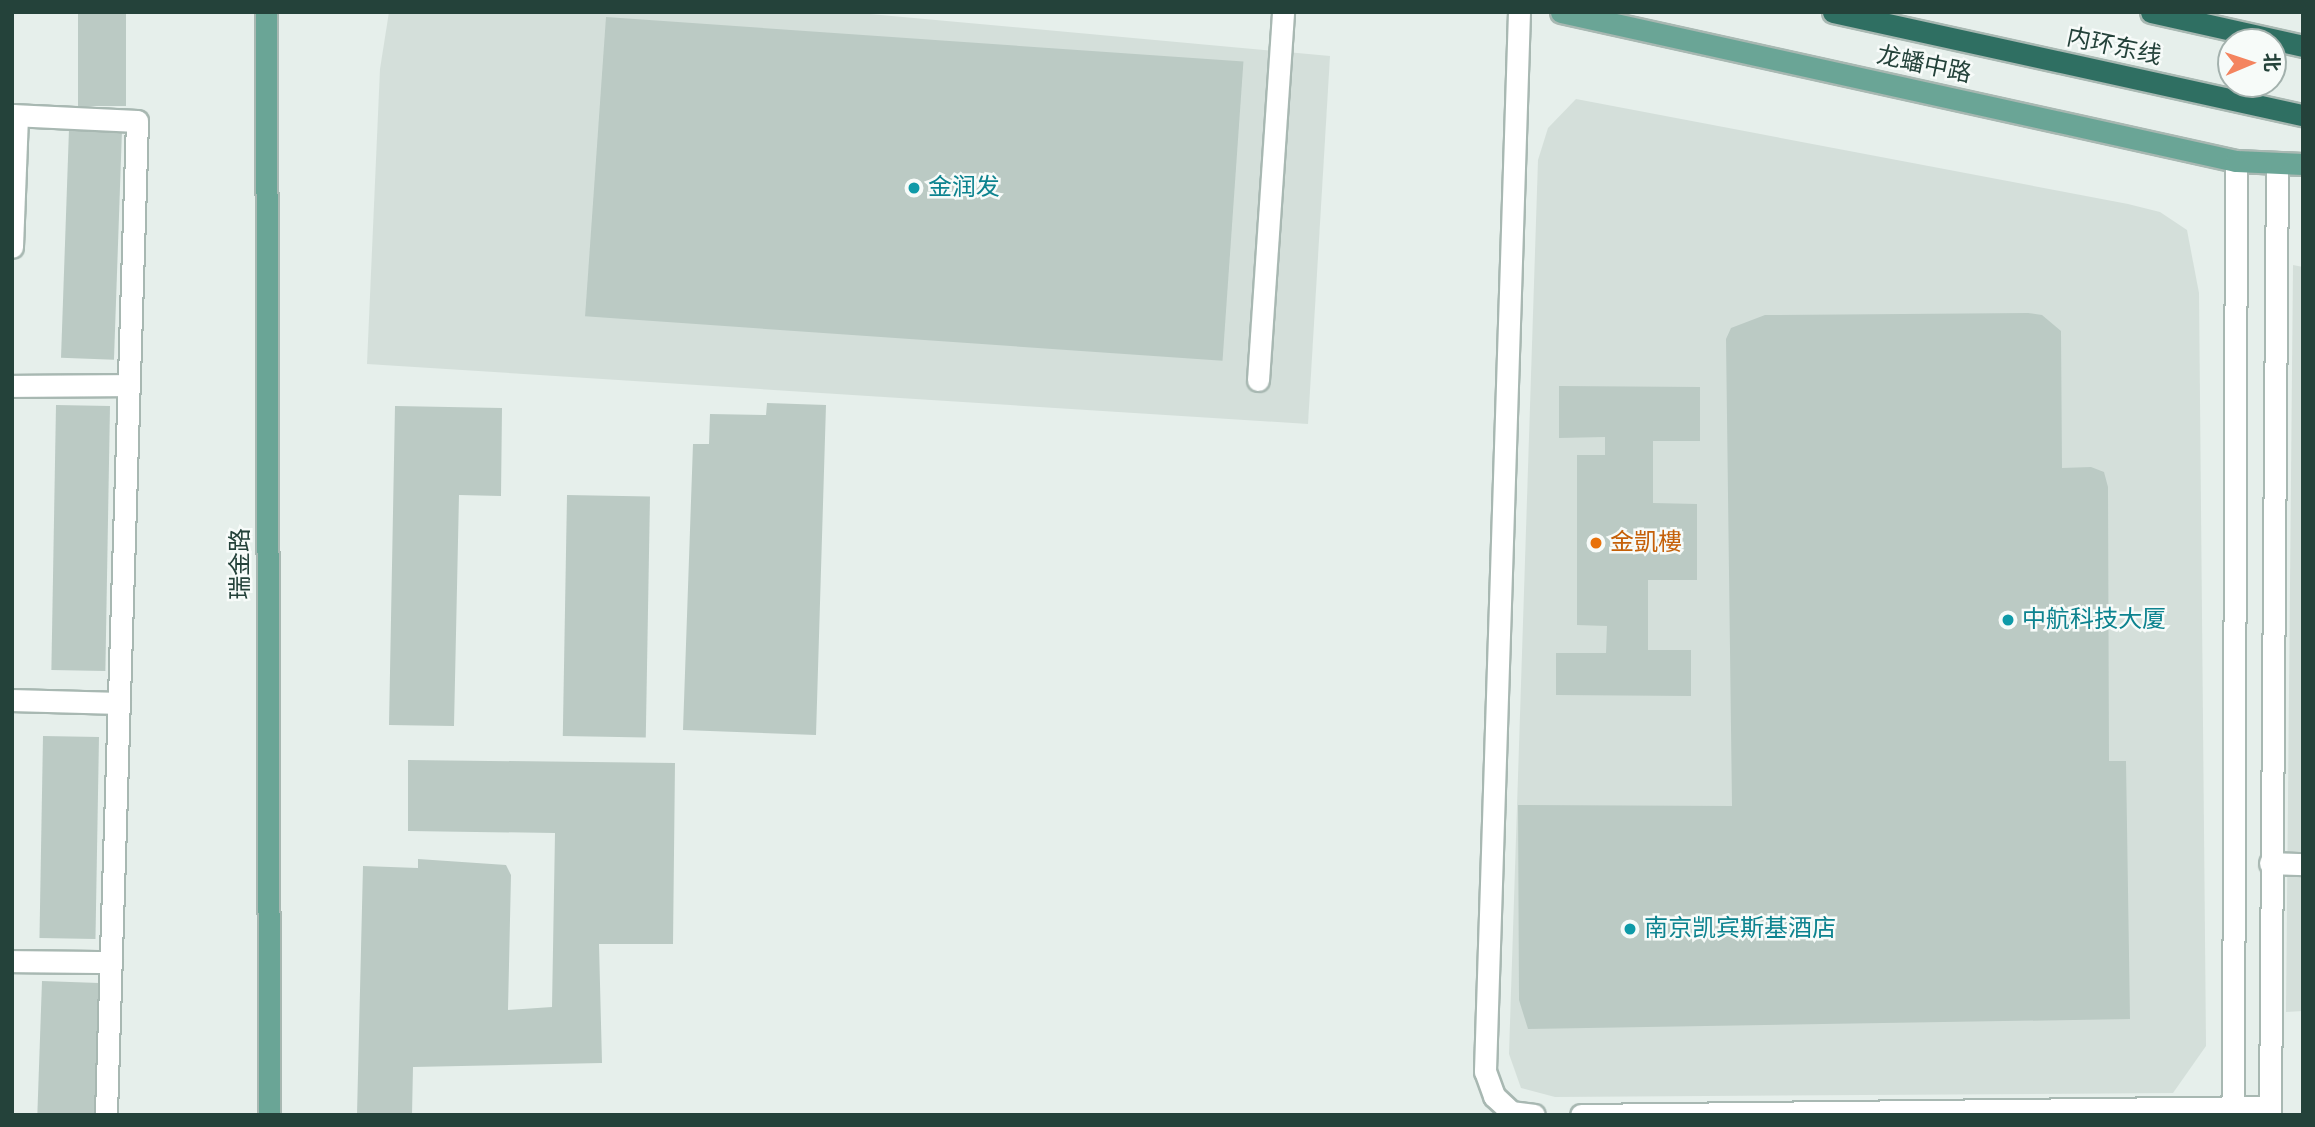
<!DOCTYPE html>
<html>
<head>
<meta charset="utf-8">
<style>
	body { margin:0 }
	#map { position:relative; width:2315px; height:1127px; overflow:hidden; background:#e6efeb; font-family:"Nunito Sans","Noto Sans SC",sans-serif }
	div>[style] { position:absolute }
	.built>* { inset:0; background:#d4dfda }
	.building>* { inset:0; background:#bbcac4; transform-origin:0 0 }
	.roads { filter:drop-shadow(2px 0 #a8b8b2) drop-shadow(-2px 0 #a8b8b2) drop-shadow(0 2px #a8b8b2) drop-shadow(0 -2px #a8b8b2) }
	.minor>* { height:21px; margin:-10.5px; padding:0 10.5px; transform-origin:10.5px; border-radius:10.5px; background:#fff }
	.major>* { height:21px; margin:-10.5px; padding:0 10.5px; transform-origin:10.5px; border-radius:10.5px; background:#6aa596 }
	.highway>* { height:21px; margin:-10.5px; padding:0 10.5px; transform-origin:10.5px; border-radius:10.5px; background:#2f6f62 }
	.dots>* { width:19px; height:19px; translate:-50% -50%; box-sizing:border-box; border:4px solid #f7fbf9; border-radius:50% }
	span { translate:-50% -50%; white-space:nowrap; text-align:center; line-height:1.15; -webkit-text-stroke:5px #f7fbf9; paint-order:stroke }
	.street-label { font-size:24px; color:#24423a }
	.culture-label { font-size:24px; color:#0d838f }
	.left { translate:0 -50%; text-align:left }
	.food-label { font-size:24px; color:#c56008 }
	.frame { position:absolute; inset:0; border:14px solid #24423a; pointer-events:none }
	.north { position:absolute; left:2217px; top:28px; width:70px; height:70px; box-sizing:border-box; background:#f7fbf9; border:2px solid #a3b1ad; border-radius:50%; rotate:88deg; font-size:19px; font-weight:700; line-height:28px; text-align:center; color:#24423a }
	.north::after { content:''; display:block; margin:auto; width:24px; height:32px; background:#f4845f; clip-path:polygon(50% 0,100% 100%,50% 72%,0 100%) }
</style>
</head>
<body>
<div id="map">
	<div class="built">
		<div style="clip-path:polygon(389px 12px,848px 12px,1330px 56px,1308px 424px,367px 364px,380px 69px)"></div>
		<div style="clip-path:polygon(1576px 99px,2128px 204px,2160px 212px,2187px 230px,2199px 293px,2206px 1046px,2173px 1093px,1555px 1097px,1521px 1088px,1509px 1054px,1538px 160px,1548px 128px)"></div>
		<div style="clip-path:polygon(2293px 265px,2303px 267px,2303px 1011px,2286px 1012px)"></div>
	</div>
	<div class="building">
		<div style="left:78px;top:12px;width:48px;height:94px"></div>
		<div style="left:606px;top:17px;width:639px;height:300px;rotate:4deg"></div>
		<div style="left:69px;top:129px;width:53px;height:229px;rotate:2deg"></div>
		<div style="clip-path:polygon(2028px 313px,2042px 315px,2061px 331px,2062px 468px,2091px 467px,2104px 472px,2108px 487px,2109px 761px,2126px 761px,2130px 1019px,1528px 1029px,1519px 1000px,1518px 805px,1732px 806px,1726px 339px,1731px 328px,1765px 315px)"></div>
		<div style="clip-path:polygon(1559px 386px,1700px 387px,1700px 441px,1653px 441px,1653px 503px,1697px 504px,1697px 580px,1648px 580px,1648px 650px,1691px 650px,1691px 696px,1556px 695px,1556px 653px,1606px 653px,1607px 626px,1577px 625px,1577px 455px,1605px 455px,1605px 437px,1559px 438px)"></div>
		<div style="clip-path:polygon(767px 403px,826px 405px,816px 735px,683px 730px,693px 444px,709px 444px,710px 414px,766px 415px)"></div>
		<div style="left:56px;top:405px;width:54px;height:265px;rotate:1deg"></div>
		<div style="clip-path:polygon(395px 406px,502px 408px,501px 496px,459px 495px,454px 726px,389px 725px)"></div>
		<div style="left:567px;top:495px;width:83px;height:241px;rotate:1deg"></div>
		<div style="left:43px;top:736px;width:56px;height:202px;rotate:1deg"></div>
		<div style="clip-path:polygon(408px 760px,675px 763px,673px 944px,599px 944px,602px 1063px,413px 1067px,412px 1115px,357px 1115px,363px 866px,418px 868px,418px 859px,506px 865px,511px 875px,508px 1010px,552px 1007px,555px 833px,408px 831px)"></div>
		<div style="left:42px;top:981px;width:57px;height:134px;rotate:2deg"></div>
	</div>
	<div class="roads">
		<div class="minor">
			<div style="left:1519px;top:12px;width:1060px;rotate:91.84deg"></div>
			<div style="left:1485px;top:1071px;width:27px;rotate:70deg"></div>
			<div style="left:1494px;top:1096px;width:23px;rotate:43deg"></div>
			<div style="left:1511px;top:1112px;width:23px;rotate:7deg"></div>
			<div style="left:12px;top:115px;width:125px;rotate:2.7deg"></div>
			<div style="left:137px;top:121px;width:994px;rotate:91.79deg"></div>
			<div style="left:12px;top:115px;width:5px;rotate:11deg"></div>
			<div style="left:17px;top:116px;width:131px;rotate:92.2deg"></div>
			<div style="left:1258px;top:380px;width:369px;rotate:-86.1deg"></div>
			<div style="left:12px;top:386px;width:117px;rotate:-0.5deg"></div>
			<div style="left:12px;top:700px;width:107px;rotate:1.6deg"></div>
			<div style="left:2270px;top:863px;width:33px;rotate:2deg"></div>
			<div style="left:12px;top:961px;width:99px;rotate:0.6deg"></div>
			<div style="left:2233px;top:1107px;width:946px;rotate:-89.82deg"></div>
			<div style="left:1581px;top:1115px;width:688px;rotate:-0.67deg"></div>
			<div style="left:2270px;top:1115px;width:949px;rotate:-89.58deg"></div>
		</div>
		<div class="major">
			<div style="left:266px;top:12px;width:1103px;rotate:89.84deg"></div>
			<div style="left:1561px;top:12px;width:691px;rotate:12.45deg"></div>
			<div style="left:2236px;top:161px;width:67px;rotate:2.6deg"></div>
		</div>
		<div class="highway">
			<div style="left:1833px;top:12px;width:481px;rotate:12.4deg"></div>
			<div style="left:2151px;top:12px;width:156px;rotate:12.6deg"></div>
		</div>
	</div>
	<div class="dots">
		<div style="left:914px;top:188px;background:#0f9aa8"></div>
		<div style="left:1596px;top:543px;background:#e8710a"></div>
		<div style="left:2008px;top:620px;background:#0f9aa8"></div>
		<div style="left:1630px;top:929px;background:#0f9aa8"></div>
	</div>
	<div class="street-label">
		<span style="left:2114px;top:47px;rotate:12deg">内环东线</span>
		<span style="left:1924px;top:65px;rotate:12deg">龙蟠中路</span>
		<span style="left:241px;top:564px;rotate:-90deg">瑞金路</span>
	</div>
	<div class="culture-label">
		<span class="left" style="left:928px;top:188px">金润发</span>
		<span class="left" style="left:2022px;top:620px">中航科技大厦</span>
		<span class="left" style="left:1644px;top:929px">南京凯宾斯基酒店</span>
	</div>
	<div class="food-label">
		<span class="left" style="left:1610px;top:543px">金凱樓</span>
	</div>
	<div class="frame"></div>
	<div class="north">北</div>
</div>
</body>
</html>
